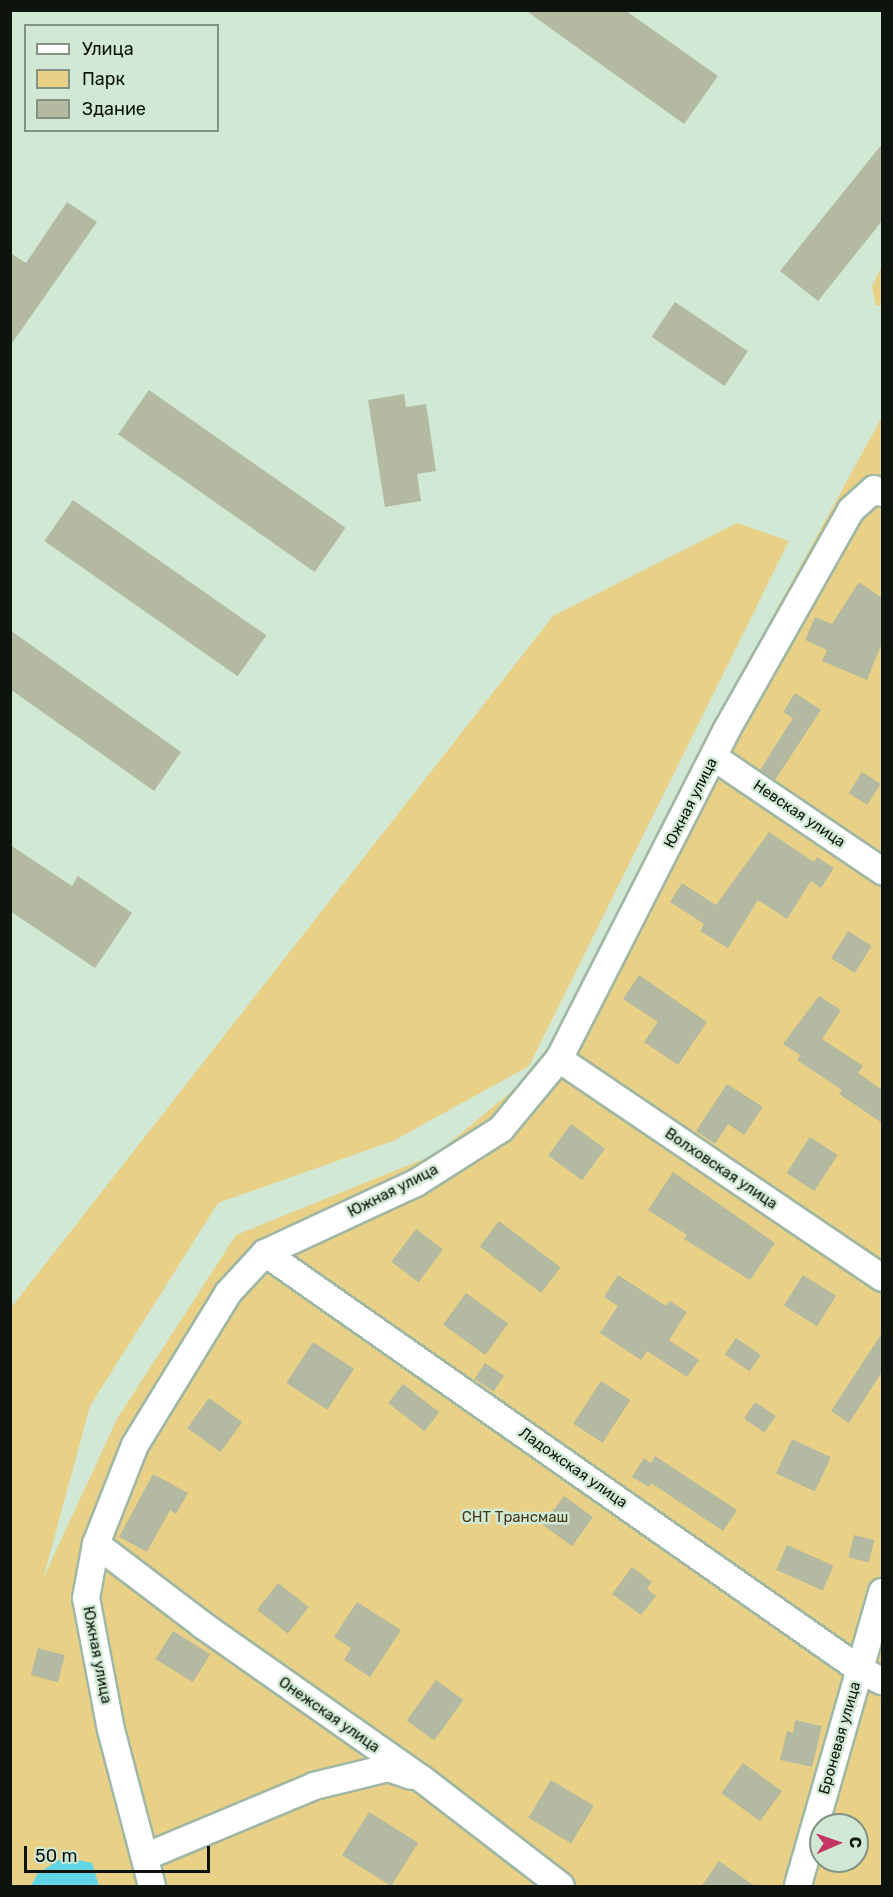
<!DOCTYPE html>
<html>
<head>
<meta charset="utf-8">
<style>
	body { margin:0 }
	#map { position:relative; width:893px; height:1897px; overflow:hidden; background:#d0e8d4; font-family:Rubik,sans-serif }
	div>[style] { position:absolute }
	.green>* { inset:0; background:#e8d086 }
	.water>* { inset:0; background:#60d5e6 }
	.building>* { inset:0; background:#b3baa1; transform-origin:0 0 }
	.roads { filter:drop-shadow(2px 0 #a0b7a4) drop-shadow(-2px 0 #a0b7a4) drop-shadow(0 2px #a0b7a4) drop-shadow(0 -2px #a0b7a4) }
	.street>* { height:26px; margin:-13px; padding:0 13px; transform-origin:13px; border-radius:13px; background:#fff }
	span { translate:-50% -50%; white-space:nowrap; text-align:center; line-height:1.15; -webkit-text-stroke:5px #d0e8d4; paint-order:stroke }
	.street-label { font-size:15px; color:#0c140d }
	.park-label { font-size:15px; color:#473b17 }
	.frame { position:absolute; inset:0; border:12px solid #0c140d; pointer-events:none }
	.legend { position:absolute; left:24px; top:24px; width:195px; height:108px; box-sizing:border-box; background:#d0e8d4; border:2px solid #829384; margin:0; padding:8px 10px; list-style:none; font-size:18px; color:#0c140d }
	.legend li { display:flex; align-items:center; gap:12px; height:30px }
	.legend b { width:30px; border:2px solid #829384 }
	.north { position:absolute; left:809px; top:1813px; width:60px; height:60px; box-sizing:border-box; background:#d0e8d4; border:2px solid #829384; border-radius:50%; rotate:88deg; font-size:16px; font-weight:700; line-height:24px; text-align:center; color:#0c140d }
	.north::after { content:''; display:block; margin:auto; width:21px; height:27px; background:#c23565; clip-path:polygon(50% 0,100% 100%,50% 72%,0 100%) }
	.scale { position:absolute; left:24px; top:1846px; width:186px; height:27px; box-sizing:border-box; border:3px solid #0c140d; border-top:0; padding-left:8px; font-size:18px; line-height:21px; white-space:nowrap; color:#0c140d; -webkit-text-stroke:4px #d0e8d4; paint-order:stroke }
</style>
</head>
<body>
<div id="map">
	<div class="green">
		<div style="clip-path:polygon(882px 265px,882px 305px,876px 306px,872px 287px)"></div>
		<div style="clip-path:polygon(evenodd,882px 417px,882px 1886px,11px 1886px,10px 1309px,553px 616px,737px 523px,789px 541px,529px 1066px,393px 1141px,218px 1203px,90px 1406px,43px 1579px,117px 1419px,236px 1235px,436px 1154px,517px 1087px,552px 1042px,704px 742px,882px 417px,821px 1825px,857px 1825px,857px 1861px,821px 1861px,821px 1825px)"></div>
	</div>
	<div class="water">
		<div style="clip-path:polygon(72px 1859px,92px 1863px,99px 1886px,31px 1886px,38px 1873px,59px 1860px)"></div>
	</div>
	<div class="building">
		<div style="clip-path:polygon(525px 10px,625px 10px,718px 76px,684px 124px)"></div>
		<div style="clip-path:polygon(882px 144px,882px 221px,818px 301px,780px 271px)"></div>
		<div style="clip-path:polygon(67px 202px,97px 222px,10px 346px,10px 253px,26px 263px)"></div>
		<div style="left:675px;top:302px;width:88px;height:42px;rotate:34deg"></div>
		<div style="left:149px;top:390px;width:240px;height:54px;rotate:35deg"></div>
		<div style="clip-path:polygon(404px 394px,406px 407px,426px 404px,436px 471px,417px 474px,421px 501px,385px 507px,368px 400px)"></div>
		<div style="left:73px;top:500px;width:236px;height:50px;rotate:35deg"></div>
		<div style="clip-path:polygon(859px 582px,882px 598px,882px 643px,867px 680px,822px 661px,827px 650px,805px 640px,815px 617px,832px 624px)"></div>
		<div style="clip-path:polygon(10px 630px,181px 752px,154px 791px,10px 689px)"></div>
		<div style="clip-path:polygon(795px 693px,821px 710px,775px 780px,760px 770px,793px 718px,783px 712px)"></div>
		<div style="left:862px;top:772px;width:22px;height:25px;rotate:32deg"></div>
		<div style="clip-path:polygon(769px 832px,814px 862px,817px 857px,834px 868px,821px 888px,811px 881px,787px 919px,758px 900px,728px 948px,700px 931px,704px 924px,670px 902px,682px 883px,716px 905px)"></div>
		<div style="clip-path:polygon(10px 845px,72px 886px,78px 876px,132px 913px,95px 968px,10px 911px)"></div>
		<div style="left:848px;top:931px;width:28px;height:32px;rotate:32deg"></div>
		<div style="clip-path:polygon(639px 975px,707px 1022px,678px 1065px,644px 1042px,658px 1022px,623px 999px)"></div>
		<div style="clip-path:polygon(819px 996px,841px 1010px,822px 1039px,863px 1066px,858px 1073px,882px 1090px,882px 1123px,839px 1094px,842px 1090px,797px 1060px,800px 1055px,783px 1044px)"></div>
		<div style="clip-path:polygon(727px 1084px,763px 1107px,744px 1135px,728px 1124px,715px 1144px,696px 1131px)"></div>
		<div style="left:571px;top:1124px;width:42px;height:39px;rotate:36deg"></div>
		<div style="left:810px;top:1137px;width:33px;height:43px;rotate:33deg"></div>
		<div style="clip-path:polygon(673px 1172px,775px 1243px,750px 1280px,684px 1239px,687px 1235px,648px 1210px)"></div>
		<div style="left:499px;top:1221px;width:77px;height:32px;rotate:37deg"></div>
		<div style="left:416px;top:1229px;width:34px;height:41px;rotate:37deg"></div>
		<div style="clip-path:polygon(618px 1275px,666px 1306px,670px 1301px,687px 1312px,669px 1340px,699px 1360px,687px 1377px,647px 1351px,641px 1360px,600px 1333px,618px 1306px,604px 1297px)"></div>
		<div style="left:803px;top:1275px;width:39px;height:36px;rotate:32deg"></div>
		<div style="left:466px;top:1293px;width:52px;height:39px;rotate:36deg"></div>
		<div style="clip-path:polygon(882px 1333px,882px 1372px,849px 1423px,831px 1411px)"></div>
		<div style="left:736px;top:1338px;width:30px;height:20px;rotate:34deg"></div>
		<div style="left:313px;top:1342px;width:49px;height:49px;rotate:33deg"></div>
		<div style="left:485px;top:1363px;width:23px;height:19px;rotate:34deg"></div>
		<div style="left:601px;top:1381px;width:35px;height:51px;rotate:33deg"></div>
		<div style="left:403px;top:1384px;width:46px;height:24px;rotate:38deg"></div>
		<div style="left:209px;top:1398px;width:41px;height:37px;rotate:36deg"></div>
		<div style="left:755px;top:1402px;width:25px;height:20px;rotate:34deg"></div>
		<div style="left:792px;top:1439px;width:43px;height:38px;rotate:25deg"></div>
		<div style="clip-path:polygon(655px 1456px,737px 1510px,723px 1531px,651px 1483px,649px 1487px,632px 1477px,644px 1458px,651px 1463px)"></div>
		<div style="clip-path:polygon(153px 1474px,188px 1493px,176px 1514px,170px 1510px,147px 1552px,119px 1537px)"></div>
		<div style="left:564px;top:1496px;width:36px;height:36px;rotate:36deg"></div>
		<div style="left:854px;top:1535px;width:21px;height:23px;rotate:14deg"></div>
		<div style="left:787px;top:1545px;width:51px;height:27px;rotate:24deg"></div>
		<div style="clip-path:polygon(632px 1567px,652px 1582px,647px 1589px,656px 1596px,641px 1615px,612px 1594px)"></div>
		<div style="left:278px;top:1583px;width:39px;height:34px;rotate:38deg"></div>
		<div style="clip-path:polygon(357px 1602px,401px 1630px,370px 1677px,344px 1660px,351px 1648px,334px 1637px)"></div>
		<div style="left:173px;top:1631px;width:44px;height:33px;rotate:32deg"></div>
		<div style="left:38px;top:1648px;width:28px;height:28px;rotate:15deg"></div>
		<div style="left:436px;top:1680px;width:34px;height:50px;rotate:36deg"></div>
		<div style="clip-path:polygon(795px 1720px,822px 1726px,812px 1767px,780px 1760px,787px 1731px,793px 1733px)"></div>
		<div style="left:743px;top:1763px;width:48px;height:37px;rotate:36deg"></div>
		<div style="left:551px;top:1780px;width:50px;height:44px;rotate:31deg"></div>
		<div style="left:369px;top:1812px;width:58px;height:51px;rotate:32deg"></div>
		<div style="clip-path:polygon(719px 1861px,756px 1887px,701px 1887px)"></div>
	</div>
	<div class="roads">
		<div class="street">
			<div style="left:715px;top:758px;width:202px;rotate:34.1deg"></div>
			<div style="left:559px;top:1059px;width:390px;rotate:34.1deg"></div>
			<div style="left:265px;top:1253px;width:725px;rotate:35deg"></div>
			<div style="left:859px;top:1669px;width:26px;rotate:28deg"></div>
			<div style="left:96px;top:1544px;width:136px;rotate:37.2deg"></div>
			<div style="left:204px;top:1626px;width:266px;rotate:35.1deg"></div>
			<div style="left:422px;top:1779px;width:175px;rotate:37.6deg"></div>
			<div style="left:147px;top:1856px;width:181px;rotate:-22.7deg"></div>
			<div style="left:314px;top:1786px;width:76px;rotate:-13.7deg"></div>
			<div style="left:388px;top:1768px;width:24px;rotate:19deg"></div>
			<div style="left:798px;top:1885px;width:305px;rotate:-74deg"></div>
			<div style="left:152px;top:1886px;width:161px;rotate:-104.7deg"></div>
			<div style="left:111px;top:1730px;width:134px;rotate:-100.7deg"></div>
			<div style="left:86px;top:1598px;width:55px;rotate:-79.5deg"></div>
			<div style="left:96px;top:1544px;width:106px;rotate:-68.5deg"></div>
			<div style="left:135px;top:1445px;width:178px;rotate:-58.5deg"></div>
			<div style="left:228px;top:1293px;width:54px;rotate:-47.2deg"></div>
			<div style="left:265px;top:1253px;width:166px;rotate:-24.9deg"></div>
			<div style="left:416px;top:1183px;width:101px;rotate:-32.4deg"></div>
			<div style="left:501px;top:1129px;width:91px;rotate:-50.4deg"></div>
			<div style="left:559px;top:1059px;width:368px;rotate:-63deg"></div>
			<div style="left:726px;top:731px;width:254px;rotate:-60.5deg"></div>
			<div style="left:851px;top:510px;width:31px;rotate:-42deg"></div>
			<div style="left:874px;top:489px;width:9px;rotate:27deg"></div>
		</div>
	</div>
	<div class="street-label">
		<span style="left:691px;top:803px;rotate:-63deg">Южная улица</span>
		<span style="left:799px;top:814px;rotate:34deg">Невская улица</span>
		<span style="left:721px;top:1169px;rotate:34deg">Волховская улица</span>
		<span style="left:393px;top:1191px;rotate:-27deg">Южная улица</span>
		<span style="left:573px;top:1468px;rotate:35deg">Ладожская улица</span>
		<span style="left:97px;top:1655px;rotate:79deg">Южная улица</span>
		<span style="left:329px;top:1715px;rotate:35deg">Онежская улица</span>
		<span style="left:840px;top:1738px;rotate:-74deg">Броневая улица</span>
	</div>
	<div class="park-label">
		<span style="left:515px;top:1518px">СНТ Трансмаш</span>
	</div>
	<div class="frame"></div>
	<ul class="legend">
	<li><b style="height:8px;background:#fff"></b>Улица</li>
	<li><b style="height:16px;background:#e8d086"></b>Парк</li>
	<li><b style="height:16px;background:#b3baa1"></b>Здание</li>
	</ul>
	<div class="north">С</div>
	<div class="scale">50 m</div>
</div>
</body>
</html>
